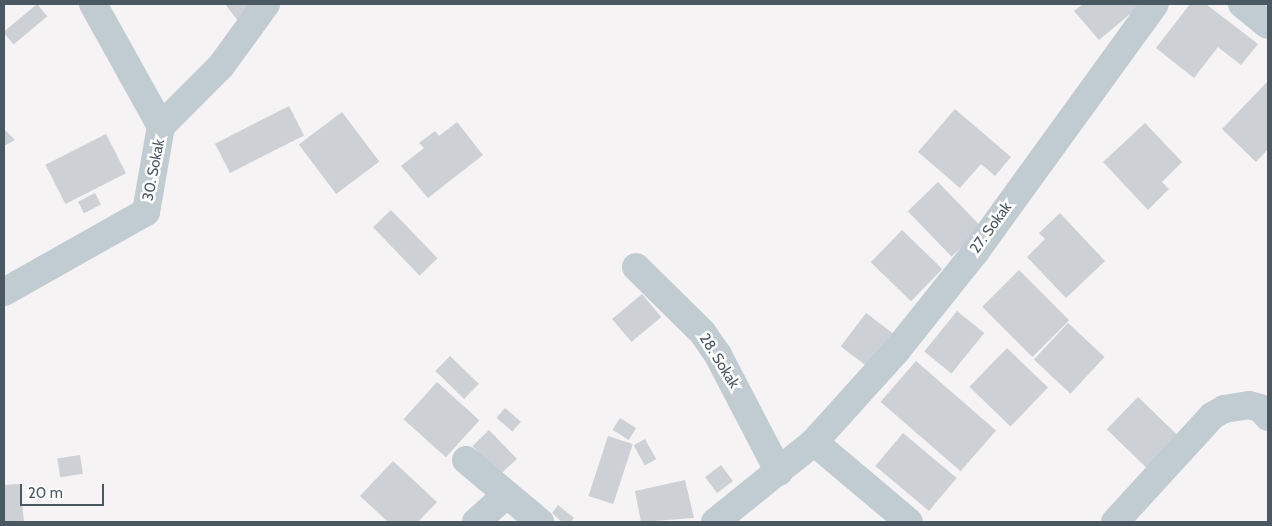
<!DOCTYPE html>
<html>
<head>
<meta charset="utf-8">
<style>
	body { margin:0 }
	#map { position:relative; width:1272px; height:526px; overflow:hidden; background:#f5f3f3; font-family:Cabin,sans-serif }
	div>[style] { position:absolute }
	.building>* { inset:0; background:#cdd0d5; transform-origin:0 0 }
	.minor>* { height:28px; margin:-14px; padding:0 14px; transform-origin:14px; border-radius:14px; background:#c1cbd2 }
	span { translate:-50% -50%; white-space:nowrap; text-align:center; line-height:1.15; -webkit-text-stroke:5px #fff; paint-order:stroke }
	.street-label { font-size:15px; color:#4a5861 }
	.frame { position:absolute; inset:0; border:5px solid #4a5861; pointer-events:none }
	.scale { position:absolute; left:20px; top:484px; width:84px; height:22px; box-sizing:border-box; border:2px solid #4a5861; border-top:0; padding-left:6px; font-size:15px; line-height:18px; white-space:nowrap; color:#4a5861; -webkit-text-stroke:4px #fff; paint-order:stroke }
</style>
</head>
<body>
<div id="map">
	<div class="building">
		<div style="left:37px;top:4px;width:16px;height:44px;rotate:50deg"></div>
		<div style="clip-path:polygon(225px 4px,248px 4px,253px 11px,239px 22px)"></div>
		<div style="clip-path:polygon(1083px 4px,1142px 4px,1099px 40px,1074px 11px)"></div>
		<div style="clip-path:polygon(1190px 4px,1206px 4px,1258px 44px,1241px 65px,1218px 47px,1194px 78px,1156px 48px)"></div>
		<div style="clip-path:polygon(1268px 81px,1268px 149px,1256px 162px,1222px 129px)"></div>
		<div style="left:289px;top:106px;width:33px;height:83px;rotate:63deg"></div>
		<div style="clip-path:polygon(955px 109px,1011px 157px,995px 176px,981px 164px,960px 188px,918px 152px)"></div>
		<div style="left:342px;top:112px;width:62px;height:54px;rotate:53deg"></div>
		<div style="clip-path:polygon(457px 122px,483px 155px,428px 198px,401px 166px,424px 148px,419px 143px,435px 131px,439px 136px)"></div>
		<div style="clip-path:polygon(1145px 123px,1182px 162px,1162px 182px,1169px 189px,1148px 210px,1103px 162px)"></div>
		<div style="clip-path:polygon(4px 129px,15px 140px,4px 146px)"></div>
		<div style="left:106px;top:134px;width:44px;height:68px;rotate:63deg"></div>
		<div style="left:938px;top:182px;width:63px;height:42px;rotate:46deg"></div>
		<div style="left:95px;top:193px;width:13px;height:19px;rotate:63deg"></div>
		<div style="left:391px;top:210px;width:67px;height:25px;rotate:46deg"></div>
		<div style="clip-path:polygon(1060px 213px,1105px 261px,1066px 298px,1027px 257px,1045px 239px,1039px 233px)"></div>
		<div style="left:902px;top:230px;width:56px;height:45px;rotate:44deg"></div>
		<div style="left:1019px;top:270px;width:71px;height:52px;rotate:45deg"></div>
		<div style="left:642px;top:294px;width:30px;height:39px;rotate:50deg"></div>
		<div style="left:957px;top:311px;width:35px;height:52px;rotate:39deg"></div>
		<div style="left:866px;top:313px;width:34px;height:42px;rotate:37deg"></div>
		<div style="left:1068px;top:323px;width:50px;height:50px;rotate:43deg"></div>
		<div style="left:1007px;top:348px;width:57px;height:54px;rotate:44deg"></div>
		<div style="left:450px;top:356px;width:40px;height:21px;rotate:44deg"></div>
		<div style="left:916px;top:361px;width:106px;height:54px;rotate:41deg"></div>
		<div style="left:437px;top:382px;width:57px;height:50px;rotate:42deg"></div>
		<div style="left:1138px;top:397px;width:58px;height:45px;rotate:44deg"></div>
		<div style="left:505px;top:408px;width:21px;height:13px;rotate:41deg"></div>
		<div style="left:620px;top:418px;width:19px;height:14px;rotate:32deg"></div>
		<div style="left:489px;top:430px;width:40px;height:23px;rotate:46deg"></div>
		<div style="left:903px;top:433px;width:70px;height:43px;rotate:40deg"></div>
		<div style="left:608px;top:436px;width:26px;height:63px;rotate:18deg"></div>
		<div style="left:645px;top:439px;width:23px;height:13px;rotate:61deg"></div>
		<div style="left:80px;top:455px;width:19px;height:23px;rotate:81deg"></div>
		<div style="clip-path:polygon(393px 461px,437px 502px,418px 522px,388px 522px,360px 496px)"></div>
		<div style="left:721px;top:465px;width:20px;height:20px;rotate:53deg"></div>
		<div style="clip-path:polygon(685px 480px,694px 518px,641px 522px,635px 491px)"></div>
		<div style="clip-path:polygon(20px 484px,24px 522px,4px 522px,4px 485px)"></div>
		<div style="clip-path:polygon(558px 505px,574px 518px,571px 522px,562px 522px,552px 513px)"></div>
	</div>
	<div class="minor">
		<div style="left:93px;top:4px;width:140px;rotate:60.9deg"></div>
		<div style="left:1242px;top:4px;width:33px;rotate:39deg"></div>
		<div style="left:636px;top:267px;width:93px;rotate:44.6deg"></div>
		<div style="left:702px;top:332px;width:28px;rotate:55deg"></div>
		<div style="left:718px;top:355px;width:132px;rotate:62.5deg"></div>
		<div style="left:4px;top:292px;width:163px;rotate:-29.4deg"></div>
		<div style="left:146px;top:212px;width:87px;rotate:-80.1deg"></div>
		<div style="left:161px;top:126px;width:85px;rotate:-45deg"></div>
		<div style="left:221px;top:66px;width:77px;rotate:-54deg"></div>
		<div style="left:814px;top:442px;width:124px;rotate:40.1deg"></div>
		<div style="left:466px;top:460px;width:97px;rotate:40deg"></div>
		<div style="left:476px;top:522px;width:40px;rotate:-42deg"></div>
		<div style="left:715px;top:522px;width:127px;rotate:-38.9deg"></div>
		<div style="left:814px;top:442px;width:124px;rotate:-47.9deg"></div>
		<div style="left:897px;top:350px;width:127px;rotate:-51.4deg"></div>
		<div style="left:976px;top:251px;width:305px;rotate:-54.1deg"></div>
		<div style="left:1115px;top:522px;width:144px;rotate:-47.5deg"></div>
		<div style="left:1212px;top:416px;width:14px;rotate:-30deg"></div>
		<div style="left:1224px;top:409px;width:25px;rotate:-9deg"></div>
		<div style="left:1249px;top:405px;width:11px;rotate:15deg"></div>
		<div style="left:1260px;top:408px;width:12px;rotate:48deg"></div>
	</div>
	<div class="street-label">
		<span style="left:154px;top:170px;rotate:-79deg">30. Sokak</span>
		<span style="left:991px;top:228px;rotate:-54deg">27. Sokak</span>
		<span style="left:719px;top:361px;rotate:58deg">28. Sokak</span>
	</div>
	<div class="frame"></div>
	<div class="scale">20 m</div>
</div>
</body>
</html>
